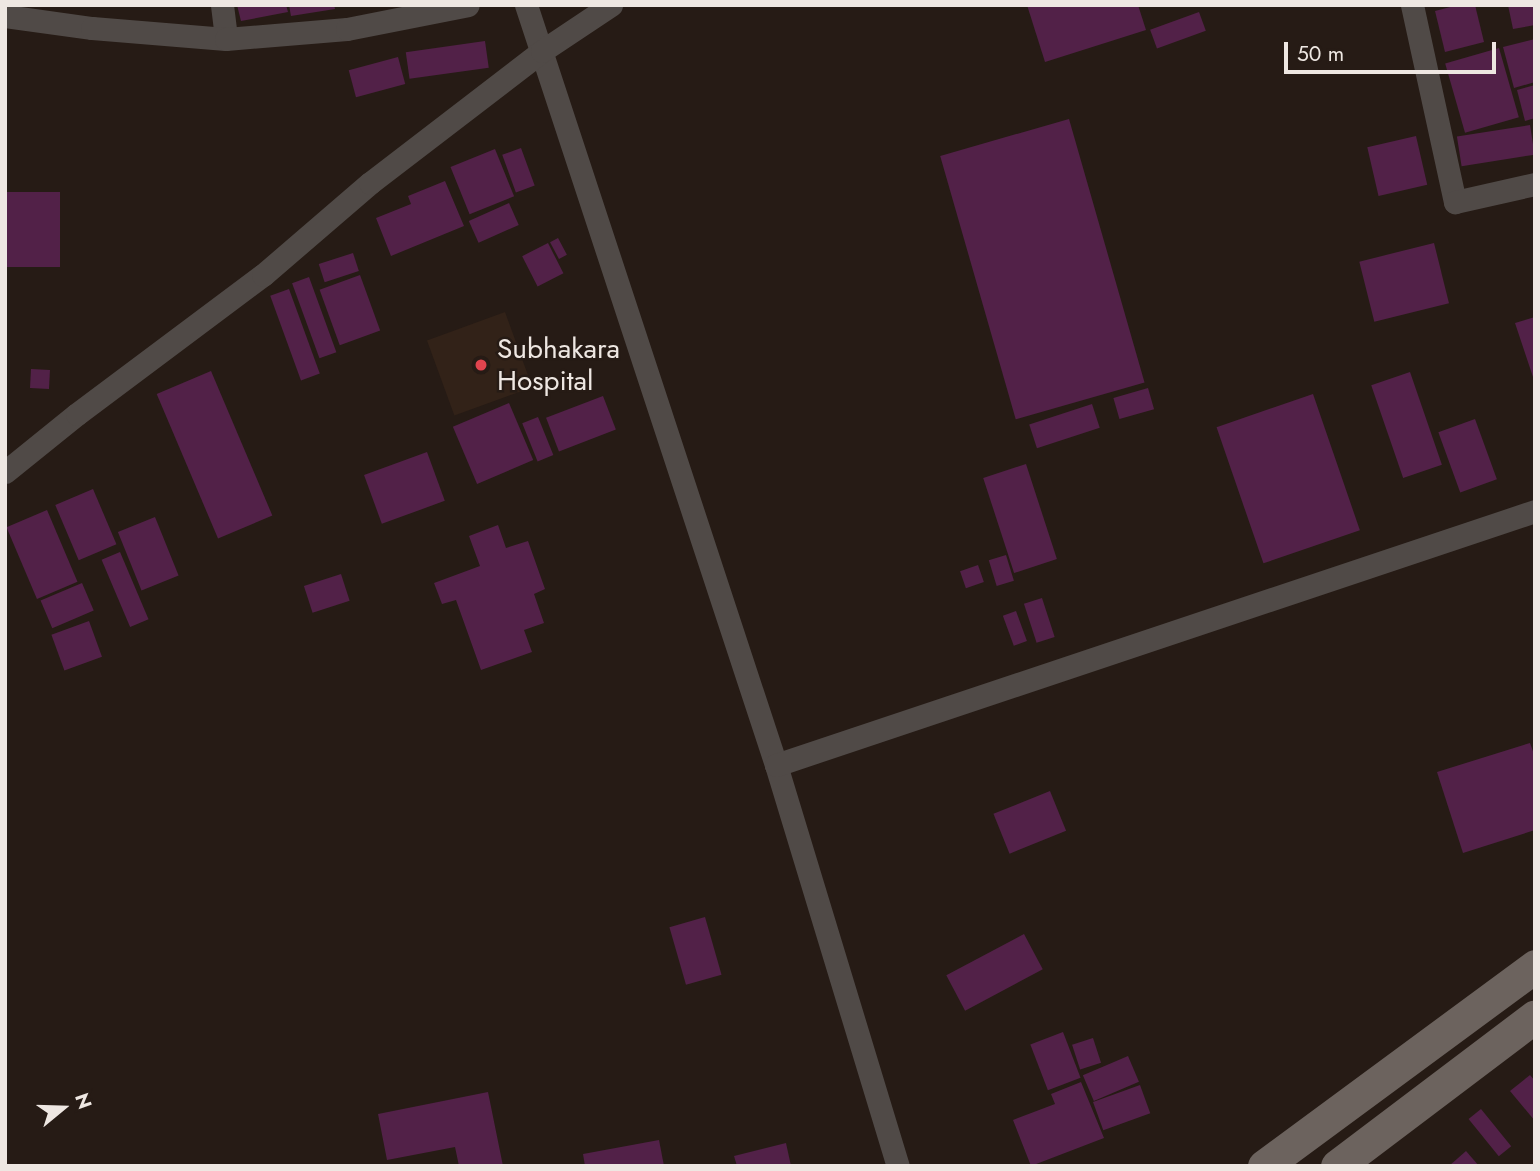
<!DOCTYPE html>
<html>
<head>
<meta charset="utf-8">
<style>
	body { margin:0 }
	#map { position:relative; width:1540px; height:1171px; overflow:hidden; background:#261b15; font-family:Jost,sans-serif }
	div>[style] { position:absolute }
	.built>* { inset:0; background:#322218; transform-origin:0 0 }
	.building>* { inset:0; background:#522148; transform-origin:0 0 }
	.street>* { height:23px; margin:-11.5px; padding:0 11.5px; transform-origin:11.5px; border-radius:11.5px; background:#504a47 }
	.secondary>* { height:33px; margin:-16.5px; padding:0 16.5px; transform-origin:16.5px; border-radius:16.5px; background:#6c635e }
	.dots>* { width:19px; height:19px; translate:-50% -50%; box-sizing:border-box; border:4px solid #261b15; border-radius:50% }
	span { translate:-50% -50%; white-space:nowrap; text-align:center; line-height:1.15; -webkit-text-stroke:5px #261b15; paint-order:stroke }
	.poi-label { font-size:28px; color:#eee7e2 }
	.left { translate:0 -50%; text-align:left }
	.frame { position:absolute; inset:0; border:7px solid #eee7e2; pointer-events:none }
	.north { position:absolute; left:28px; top:1073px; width:70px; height:70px; -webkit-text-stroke:5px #261b15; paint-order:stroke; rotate:71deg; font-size:19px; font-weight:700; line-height:28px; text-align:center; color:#eee7e2 }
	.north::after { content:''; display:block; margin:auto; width:24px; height:32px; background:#eee7e2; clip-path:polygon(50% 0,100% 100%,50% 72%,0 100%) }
	.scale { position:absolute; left:1284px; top:42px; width:212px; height:32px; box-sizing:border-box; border:4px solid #eee7e2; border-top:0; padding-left:9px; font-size:21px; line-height:24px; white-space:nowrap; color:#eee7e2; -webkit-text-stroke:5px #261b15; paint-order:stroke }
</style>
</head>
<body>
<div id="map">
	<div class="built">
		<div style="left:505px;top:312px;width:80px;height:83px;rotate:70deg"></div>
	</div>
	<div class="building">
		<div style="clip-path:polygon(237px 5px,286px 5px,288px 12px,241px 21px)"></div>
		<div style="clip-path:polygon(289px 5px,334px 5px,335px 9px,291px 16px)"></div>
		<div style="clip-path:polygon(1027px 5px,1138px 5px,1146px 30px,1045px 62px)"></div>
		<div style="clip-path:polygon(1458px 5px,1475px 5px,1484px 42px,1445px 52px,1435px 11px)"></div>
		<div style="clip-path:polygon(1508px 5px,1535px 5px,1535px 25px,1513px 29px)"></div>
		<div style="left:1199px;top:12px;width:20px;height:52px;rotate:70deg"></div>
		<div style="clip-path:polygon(1535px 39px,1535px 82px,1514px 88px,1503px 47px)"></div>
		<div style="left:485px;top:41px;width:27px;height:80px;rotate:82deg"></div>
		<div style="left:1499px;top:48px;width:72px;height:56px;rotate:74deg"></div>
		<div style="left:398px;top:57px;width:28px;height:51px;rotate:75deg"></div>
		<div style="clip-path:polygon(1535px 85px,1535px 118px,1525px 121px,1517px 90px)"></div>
		<div style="left:1069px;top:119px;width:274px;height:134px;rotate:74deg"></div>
		<div style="left:1530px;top:125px;width:30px;height:74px;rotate:81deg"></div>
		<div style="left:1416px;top:136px;width:50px;height:50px;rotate:77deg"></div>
		<div style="left:521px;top:148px;width:40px;height:20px;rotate:70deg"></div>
		<div style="left:495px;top:149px;width:51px;height:48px;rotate:68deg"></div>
		<div style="clip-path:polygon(445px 181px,464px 226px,391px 256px,376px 218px,411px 204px,408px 196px)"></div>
		<div style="left:5px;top:192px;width:55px;height:75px"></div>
		<div style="left:509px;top:203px;width:24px;height:44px;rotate:66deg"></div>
		<div style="left:558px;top:238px;width:19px;height:9px;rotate:62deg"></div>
		<div style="left:548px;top:243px;width:34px;height:29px;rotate:63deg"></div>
		<div style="left:1434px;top:243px;width:62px;height:77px;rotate:76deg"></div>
		<div style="left:353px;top:253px;width:19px;height:36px;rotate:72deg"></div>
		<div style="left:360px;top:275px;width:59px;height:43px;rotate:70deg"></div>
		<div style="left:309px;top:277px;width:80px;height:18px;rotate:70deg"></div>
		<div style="left:289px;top:289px;width:90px;height:20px;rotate:70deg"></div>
		<div style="clip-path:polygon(1535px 317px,1535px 380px,1534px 380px,1515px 323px)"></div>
		<div style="left:31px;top:369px;width:19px;height:19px;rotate:3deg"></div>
		<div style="left:211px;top:371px;width:157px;height:59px;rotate:67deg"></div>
		<div style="left:1410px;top:372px;width:98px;height:41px;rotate:71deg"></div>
		<div style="left:1148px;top:388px;width:22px;height:36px;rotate:74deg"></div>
		<div style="left:1313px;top:394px;width:144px;height:102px;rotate:71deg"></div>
		<div style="left:603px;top:396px;width:36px;height:61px;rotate:69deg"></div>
		<div style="left:509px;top:403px;width:62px;height:61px;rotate:67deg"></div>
		<div style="left:1092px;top:404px;width:25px;height:66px;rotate:72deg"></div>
		<div style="left:538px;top:417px;width:41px;height:17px;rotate:68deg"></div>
		<div style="left:1475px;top:419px;width:64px;height:39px;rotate:70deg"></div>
		<div style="left:427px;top:452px;width:52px;height:67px;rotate:70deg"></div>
		<div style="left:1026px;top:464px;width:100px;height:45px;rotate:72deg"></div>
		<div style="left:93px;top:489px;width:60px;height:41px;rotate:67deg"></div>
		<div style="left:47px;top:510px;width:78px;height:44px;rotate:67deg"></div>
		<div style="left:155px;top:517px;width:63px;height:40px;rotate:68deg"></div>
		<div style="clip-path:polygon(498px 525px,506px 548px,528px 541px,545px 589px,534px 594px,544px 623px,524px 630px,532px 652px,481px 670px,456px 600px,442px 604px,434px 583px,480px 566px,469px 536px)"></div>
		<div style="left:120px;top:552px;width:73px;height:20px;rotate:67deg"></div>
		<div style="left:1006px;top:555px;width:27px;height:18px;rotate:73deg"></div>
		<div style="left:978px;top:565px;width:18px;height:19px;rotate:71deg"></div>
		<div style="left:341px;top:574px;width:28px;height:39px;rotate:72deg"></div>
		<div style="left:82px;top:583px;width:30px;height:45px;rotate:67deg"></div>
		<div style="left:1042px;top:598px;width:41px;height:19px;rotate:72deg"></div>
		<div style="left:1016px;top:611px;width:32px;height:14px;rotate:70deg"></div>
		<div style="left:89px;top:621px;width:38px;height:40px;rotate:70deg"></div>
		<div style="clip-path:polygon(1530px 743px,1535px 757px,1535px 830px,1463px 853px,1437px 772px)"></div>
		<div style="left:1050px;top:791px;width:43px;height:61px;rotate:68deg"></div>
		<div style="left:705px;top:917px;width:60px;height:37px;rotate:74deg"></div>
		<div style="left:1024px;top:934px;width:40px;height:88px;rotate:62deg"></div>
		<div style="left:1063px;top:1032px;width:49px;height:35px;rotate:69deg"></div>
		<div style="left:1093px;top:1038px;width:26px;height:22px;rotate:72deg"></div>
		<div style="left:1128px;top:1056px;width:28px;height:49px;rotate:67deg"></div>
		<div style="clip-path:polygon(1530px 1075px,1535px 1081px,1535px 1121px,1510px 1091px)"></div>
		<div style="clip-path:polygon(1081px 1082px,1104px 1138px,1031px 1166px,1013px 1120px,1055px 1104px,1051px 1094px)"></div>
		<div style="left:1140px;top:1085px;width:30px;height:50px;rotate:70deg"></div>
		<div style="clip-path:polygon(488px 1092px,503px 1166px,459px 1166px,455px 1147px,387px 1160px,378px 1114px)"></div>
		<div style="left:1481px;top:1109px;width:48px;height:16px;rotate:51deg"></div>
		<div style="clip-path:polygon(659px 1140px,664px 1166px,585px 1166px,583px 1154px)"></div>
		<div style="clip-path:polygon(786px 1143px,791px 1166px,737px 1166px,734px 1156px)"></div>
		<div style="clip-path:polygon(1466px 1151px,1479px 1166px,1449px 1166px)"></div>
	</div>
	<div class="street">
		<div style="left:222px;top:5px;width:34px;rotate:83deg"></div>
		<div style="left:526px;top:5px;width:800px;rotate:71.79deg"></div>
		<div style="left:776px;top:765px;width:419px;rotate:73.1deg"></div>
		<div style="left:1412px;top:5px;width:202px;rotate:77.7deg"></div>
		<div style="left:1455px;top:202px;width:82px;rotate:-12.7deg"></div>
		<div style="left:5px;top:16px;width:88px;rotate:7.9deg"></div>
		<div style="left:92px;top:28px;width:134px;rotate:4.7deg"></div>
		<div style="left:226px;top:39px;width:121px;rotate:-4.7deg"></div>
		<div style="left:347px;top:29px;width:123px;rotate:-11.2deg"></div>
		<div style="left:5px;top:472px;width:92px;rotate:-38.9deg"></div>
		<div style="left:77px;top:414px;width:232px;rotate:-36.8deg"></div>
		<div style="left:263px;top:275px;width:141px;rotate:-40.7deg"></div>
		<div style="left:370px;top:183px;width:217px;rotate:-37.5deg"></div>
		<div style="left:542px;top:51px;width:83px;rotate:-33.7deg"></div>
		<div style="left:776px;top:765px;width:800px;rotate:-18.5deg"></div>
	</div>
	<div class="secondary">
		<div style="left:1264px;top:1166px;width:337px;rotate:-36.4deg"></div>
		<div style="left:1337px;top:1166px;width:248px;rotate:-37.1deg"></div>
	</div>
	<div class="dots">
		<div style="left:481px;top:365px;background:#e0444e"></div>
	</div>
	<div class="poi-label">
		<span class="left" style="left:497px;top:365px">Subhakara<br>Hospital</span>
	</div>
	<div class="frame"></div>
	<div class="north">N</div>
	<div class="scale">50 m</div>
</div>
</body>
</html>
